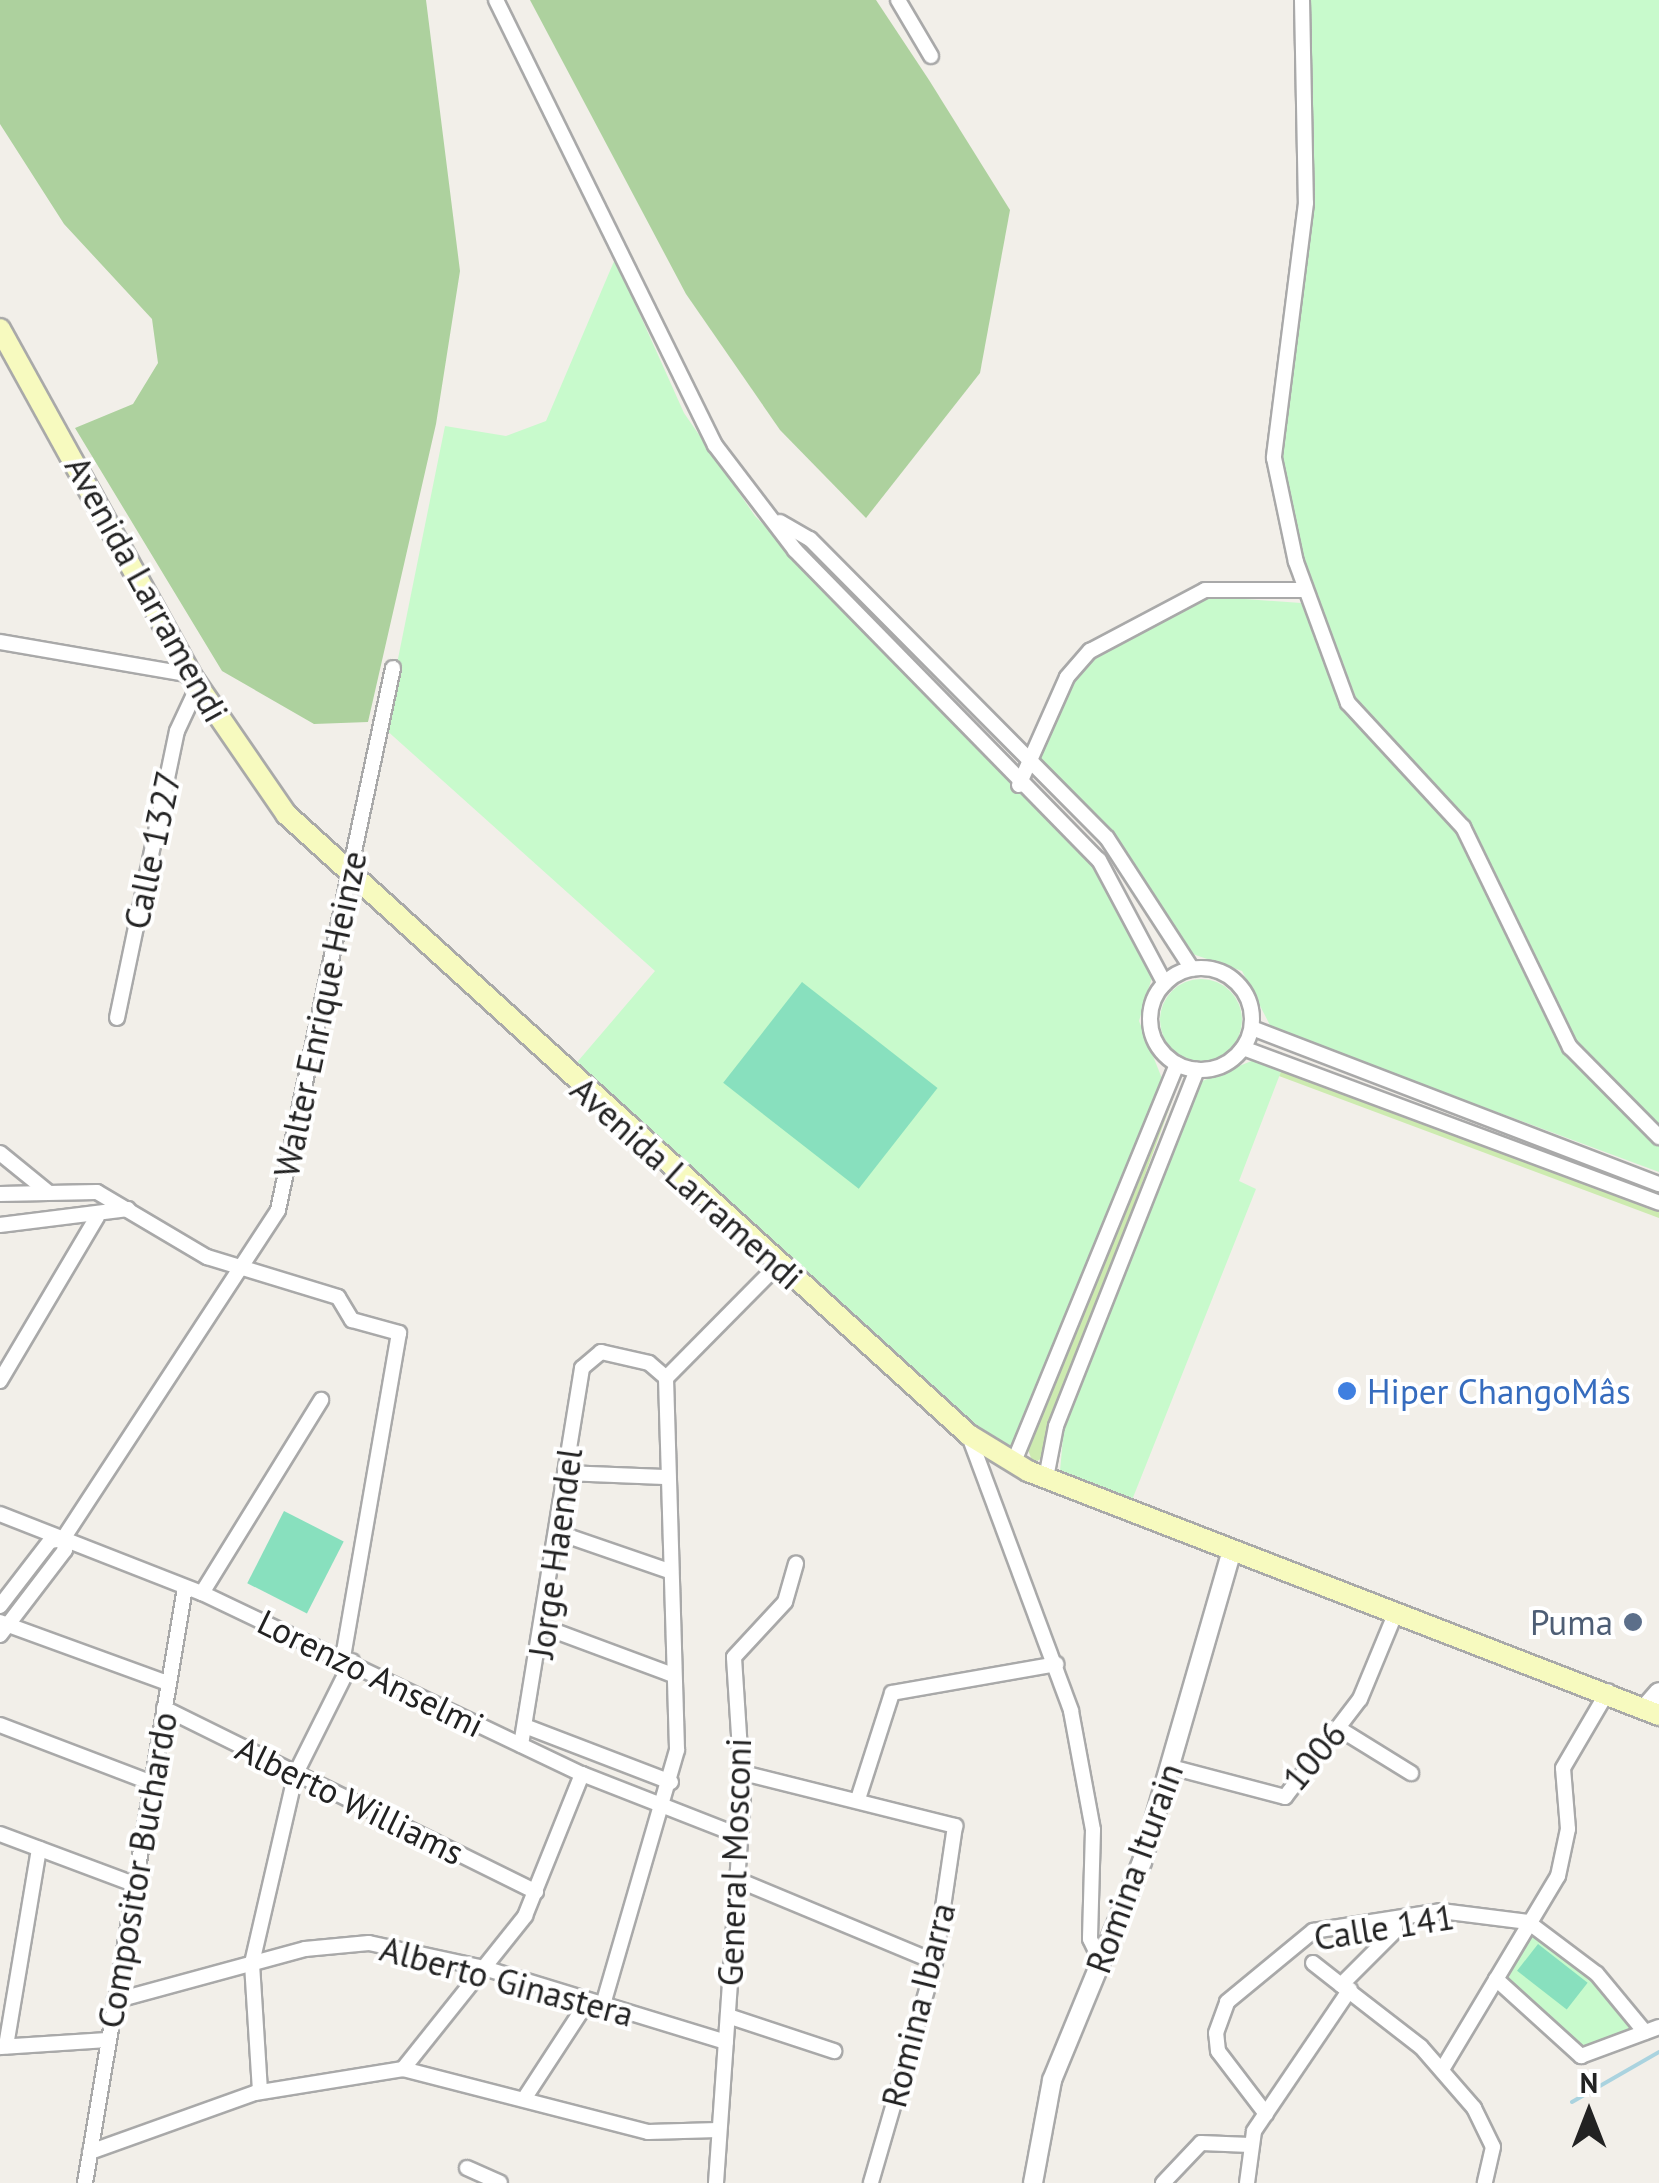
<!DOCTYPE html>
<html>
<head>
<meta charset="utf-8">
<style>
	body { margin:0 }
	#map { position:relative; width:1659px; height:2183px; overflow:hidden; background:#f2efe9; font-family:"PT Sans",sans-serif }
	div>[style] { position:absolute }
	.grass>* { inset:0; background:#cdebb0 }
	.forest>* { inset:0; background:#add19e }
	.park>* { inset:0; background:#c8facc }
	.round { border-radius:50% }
	.pitch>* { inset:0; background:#88e0be; transform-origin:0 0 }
	.stream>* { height:4px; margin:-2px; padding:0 2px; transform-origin:2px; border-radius:2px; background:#aad3df }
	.roads { filter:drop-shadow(2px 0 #a9a9a9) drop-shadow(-2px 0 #a9a9a9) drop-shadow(0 2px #a9a9a9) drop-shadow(0 -2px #a9a9a9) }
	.minor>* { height:14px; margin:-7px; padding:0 7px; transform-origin:7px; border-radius:7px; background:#fff }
	.minor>.ring { margin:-7px; padding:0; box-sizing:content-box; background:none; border:14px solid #fff; border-radius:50% }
	.tertiary>* { height:18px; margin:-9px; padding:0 9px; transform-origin:9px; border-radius:9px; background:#fff }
	.secondary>* { height:20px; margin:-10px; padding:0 10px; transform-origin:10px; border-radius:10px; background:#f7fabf }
	.dots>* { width:28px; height:28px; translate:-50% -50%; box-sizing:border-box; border:5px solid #fff; border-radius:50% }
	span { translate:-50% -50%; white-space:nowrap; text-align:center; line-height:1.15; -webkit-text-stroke:8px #fff; paint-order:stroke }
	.street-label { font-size:35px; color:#222 }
	.shop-label { font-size:35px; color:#366cbe }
	.left { translate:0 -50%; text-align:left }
	.service-label { font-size:35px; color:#4e5e75 }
	.right { translate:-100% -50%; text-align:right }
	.north { position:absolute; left:1539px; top:2063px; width:100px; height:100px; -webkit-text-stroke:8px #fff; paint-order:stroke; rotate:0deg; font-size:28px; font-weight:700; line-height:40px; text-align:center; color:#222 }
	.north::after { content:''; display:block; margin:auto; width:35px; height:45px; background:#222; clip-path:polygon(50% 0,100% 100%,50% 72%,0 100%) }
</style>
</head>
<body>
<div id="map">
	<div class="grass">
		<div style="clip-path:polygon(1282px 1069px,1659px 1212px,1659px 1218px,1279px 1076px)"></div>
		<div style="clip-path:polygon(1180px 1079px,1041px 1459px,1033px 1463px,1028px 1450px)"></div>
	</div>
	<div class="forest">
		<div style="clip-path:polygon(0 0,426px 0,460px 271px,436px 424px,368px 722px,314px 724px,222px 671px,75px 428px,133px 404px,158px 363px,152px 319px,64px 224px,0 124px)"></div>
		<div style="clip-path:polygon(530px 0,876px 0,929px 80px,1010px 210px,980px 373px,866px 518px,780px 430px,686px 294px)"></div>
	</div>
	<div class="park">
		<div style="clip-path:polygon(1309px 0,1659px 0,1659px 1127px,1575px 1044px,1469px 824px,1360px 709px,1291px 525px,1281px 461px,1312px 202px)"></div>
		<div style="clip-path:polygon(615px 259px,684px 413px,755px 516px,1097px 870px,1153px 974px,1139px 1021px,1163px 1081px,1011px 1449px,963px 1422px,573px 1067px,655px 971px,384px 728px,445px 426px,506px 436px,546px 421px)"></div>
		<div style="clip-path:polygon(1203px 596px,1301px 603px,1342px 705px,1466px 842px,1559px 1041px,1659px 1146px,1659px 1172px,1272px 1029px,1242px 971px,1181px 950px,1123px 848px,1040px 760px,1067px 690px,1093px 656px)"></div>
		<div class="round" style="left:1160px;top:979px;width:82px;height:82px"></div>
		<div style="clip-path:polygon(1254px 1060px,1282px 1069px,1239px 1181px,1256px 1189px,1132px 1500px,1060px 1471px,1064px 1426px,1200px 1082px)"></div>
		<div style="clip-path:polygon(1529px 1929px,1599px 1982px,1638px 2028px,1586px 2050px,1507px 1982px)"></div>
	</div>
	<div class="pitch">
		<div style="left:802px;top:982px;width:172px;height:128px;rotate:38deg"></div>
		<div style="left:284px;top:1511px;width:67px;height:81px;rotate:27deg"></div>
		<div style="left:1538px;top:1944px;width:63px;height:34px;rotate:38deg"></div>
	</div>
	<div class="stream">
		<div style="left:1572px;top:2102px;width:100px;rotate:-29.9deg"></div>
	</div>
	<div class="roads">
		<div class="minor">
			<div style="left:496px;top:0;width:496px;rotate:63.8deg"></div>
			<div style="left:715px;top:445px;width:132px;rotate:52.7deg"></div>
			<div style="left:795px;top:550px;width:434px;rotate:45.6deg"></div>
			<div style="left:1099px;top:860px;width:140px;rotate:62deg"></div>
			<div style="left:898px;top:0;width:65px;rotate:59.5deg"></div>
			<div style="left:1302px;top:0;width:203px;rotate:88.9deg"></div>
			<div style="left:1306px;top:203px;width:257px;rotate:97.2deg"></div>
			<div style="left:1274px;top:458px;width:106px;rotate:78.1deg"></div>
			<div style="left:1296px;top:562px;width:150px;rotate:69.8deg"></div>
			<div style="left:1348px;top:703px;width:169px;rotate:47.2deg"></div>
			<div style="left:1463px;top:827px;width:245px;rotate:64.1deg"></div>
			<div style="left:1570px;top:1047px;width:127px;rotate:45.3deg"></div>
			<div style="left:780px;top:522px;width:34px;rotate:30deg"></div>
			<div style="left:810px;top:539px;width:421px;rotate:45.2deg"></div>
			<div style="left:1107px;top:838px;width:156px;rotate:57deg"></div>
			<div style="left:0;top:642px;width:194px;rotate:9.8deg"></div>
			<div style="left:1019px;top:785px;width:118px;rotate:-66deg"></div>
			<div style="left:1067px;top:677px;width:35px;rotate:-49deg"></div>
			<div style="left:1090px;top:651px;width:130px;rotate:-27.9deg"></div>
			<div style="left:1205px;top:590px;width:100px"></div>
			<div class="ring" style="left:1150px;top:968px;width:88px;height:88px"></div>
			<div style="left:117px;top:1018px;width:293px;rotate:-78.2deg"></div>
			<div style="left:177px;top:731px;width:50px;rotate:-65deg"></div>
			<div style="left:1252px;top:1028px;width:436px;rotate:21deg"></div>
			<div style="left:1243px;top:1048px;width:444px;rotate:20.4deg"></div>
			<div style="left:0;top:1153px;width:62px;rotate:39.1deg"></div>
			<div style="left:0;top:1194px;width:97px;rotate:-1.2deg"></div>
			<div style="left:97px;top:1192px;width:128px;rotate:30.6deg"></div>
			<div style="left:207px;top:1257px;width:137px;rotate:17deg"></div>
			<div style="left:338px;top:1297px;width:27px;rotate:59deg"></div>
			<div style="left:352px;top:1320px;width:49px;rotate:15.5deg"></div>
			<div style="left:399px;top:1333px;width:328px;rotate:99.8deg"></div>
			<div style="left:0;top:1225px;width:129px;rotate:-7.1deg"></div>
			<div style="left:666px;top:1378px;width:159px;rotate:-45.3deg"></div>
			<div style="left:0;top:1381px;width:191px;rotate:-59.4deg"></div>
			<div style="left:969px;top:1436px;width:293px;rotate:69.6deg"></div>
			<div style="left:1071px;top:1711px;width:121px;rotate:79.5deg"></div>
			<div style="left:1093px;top:1830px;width:109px;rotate:91.6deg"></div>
			<div style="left:1090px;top:1939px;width:28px;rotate:64deg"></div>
			<div style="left:1013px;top:1464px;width:432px;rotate:-67.7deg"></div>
			<div style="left:565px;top:1473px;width:99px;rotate:2.3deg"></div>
			<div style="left:1046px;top:1478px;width:53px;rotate:-79.1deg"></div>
			<div style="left:1056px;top:1426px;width:383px;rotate:-68.4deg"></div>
			<div style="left:0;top:1514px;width:217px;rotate:21.4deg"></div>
			<div style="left:202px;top:1593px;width:421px;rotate:25.5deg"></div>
			<div style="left:582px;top:1774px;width:170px;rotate:21.4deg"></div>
			<div style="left:556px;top:1532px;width:120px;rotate:19deg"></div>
			<div style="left:63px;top:1539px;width:393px;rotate:-56.8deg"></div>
			<div style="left:278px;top:1210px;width:554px;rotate:-78.02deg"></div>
			<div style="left:202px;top:1593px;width:227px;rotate:-58.3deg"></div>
			<div style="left:0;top:1606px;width:82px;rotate:-52.4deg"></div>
			<div style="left:50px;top:1541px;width:13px;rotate:-9deg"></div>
			<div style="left:0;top:1622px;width:179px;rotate:20deg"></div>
			<div style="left:544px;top:1627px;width:138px;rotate:20.4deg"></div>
			<div style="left:0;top:1635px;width:107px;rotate:-52.6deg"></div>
			<div style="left:65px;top:1550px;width:11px;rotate:-100deg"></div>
			<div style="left:164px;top:1708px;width:415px;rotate:26.3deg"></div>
			<div style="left:0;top:1725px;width:163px;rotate:20.9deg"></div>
			<div style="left:530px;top:1728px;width:151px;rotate:21deg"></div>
			<div style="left:1338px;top:1728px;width:86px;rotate:31.7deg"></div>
			<div style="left:521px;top:1745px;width:382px;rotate:-80.8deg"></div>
			<div style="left:582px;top:1368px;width:25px;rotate:-40deg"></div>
			<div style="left:601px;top:1352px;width:49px;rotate:12.9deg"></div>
			<div style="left:649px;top:1363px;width:23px;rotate:41deg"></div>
			<div style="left:666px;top:1378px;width:372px;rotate:88.3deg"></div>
			<div style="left:677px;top:1750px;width:266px;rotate:106.2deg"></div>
			<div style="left:1171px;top:1767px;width:118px;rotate:14.7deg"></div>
			<div style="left:1285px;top:1797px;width:123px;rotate:-52.6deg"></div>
			<div style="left:1360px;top:1699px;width:94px;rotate:-67.5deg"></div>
			<div style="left:743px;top:1773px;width:219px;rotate:14deg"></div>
			<div style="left:955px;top:1826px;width:137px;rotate:98.4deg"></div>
			<div style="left:935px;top:1962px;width:230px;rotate:106.2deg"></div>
			<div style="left:859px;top:1796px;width:108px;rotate:-72.2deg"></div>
			<div style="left:892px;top:1693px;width:167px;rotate:-10deg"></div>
			<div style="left:0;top:1834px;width:143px;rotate:20.5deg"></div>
			<div style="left:738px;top:1880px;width:213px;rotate:22.6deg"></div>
			<div style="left:1395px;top:1920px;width:11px;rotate:90deg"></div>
			<div style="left:1395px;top:1931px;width:76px;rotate:135deg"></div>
			<div style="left:1341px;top:1985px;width:101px;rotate:37.8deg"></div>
			<div style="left:1421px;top:2047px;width:81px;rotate:49deg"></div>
			<div style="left:1474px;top:2108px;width:43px;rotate:64deg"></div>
			<div style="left:1493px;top:2147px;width:37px;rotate:103deg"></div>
			<div style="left:1313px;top:1963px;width:36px;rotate:38deg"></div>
			<div style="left:1496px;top:1979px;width:115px;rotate:42.2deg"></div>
			<div style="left:1581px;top:2056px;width:83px;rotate:-20.4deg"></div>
			<div style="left:114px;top:2001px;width:198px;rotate:-15.2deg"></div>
			<div style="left:305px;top:1949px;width:64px;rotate:-5.4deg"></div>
			<div style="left:369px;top:1943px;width:118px;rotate:12.3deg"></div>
			<div style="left:484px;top:1968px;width:253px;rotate:17deg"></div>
			<div style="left:728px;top:2016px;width:112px;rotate:18.3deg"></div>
			<div style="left:6px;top:2046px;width:200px;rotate:-80.5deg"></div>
			<div style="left:0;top:2047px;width:108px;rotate:-3.7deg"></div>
			<div style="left:1443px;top:2068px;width:224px;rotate:-59.1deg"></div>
			<div style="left:1558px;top:1876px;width:48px;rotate:-78deg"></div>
			<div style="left:1568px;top:1829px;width:61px;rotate:-94.7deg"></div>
			<div style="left:1563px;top:1768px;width:89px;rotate:-59.7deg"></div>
			<div style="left:403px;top:2069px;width:196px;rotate:-51.4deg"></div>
			<div style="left:525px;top:1916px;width:153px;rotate:-68.1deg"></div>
			<div style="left:260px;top:2091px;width:128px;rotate:-93.6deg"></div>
			<div style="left:252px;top:1963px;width:195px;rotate:-77deg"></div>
			<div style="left:296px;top:1773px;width:125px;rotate:-63.4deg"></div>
			<div style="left:526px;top:2096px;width:113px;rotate:-56.9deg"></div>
			<div style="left:1266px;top:2114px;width:79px;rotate:-127.3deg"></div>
			<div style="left:1218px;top:2051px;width:18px;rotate:-96deg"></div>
			<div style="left:1216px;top:2033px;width:33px;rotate:-70deg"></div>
			<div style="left:1227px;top:2002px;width:112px;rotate:-39.5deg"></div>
			<div style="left:1313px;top:1931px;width:130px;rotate:-8.9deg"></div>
			<div style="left:1441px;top:1911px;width:88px;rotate:7.2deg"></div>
			<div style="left:1528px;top:1922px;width:86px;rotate:37deg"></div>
			<div style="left:1597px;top:1974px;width:75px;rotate:50.4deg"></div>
			<div style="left:90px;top:2152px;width:175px;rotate:-19.7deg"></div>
			<div style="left:255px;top:2093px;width:150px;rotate:-9.2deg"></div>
			<div style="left:403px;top:2069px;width:253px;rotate:14.4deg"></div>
			<div style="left:648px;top:2132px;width:70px;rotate:-1.6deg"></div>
			<div style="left:467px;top:2168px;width:36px;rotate:24deg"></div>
			<div style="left:85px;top:2183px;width:603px;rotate:-80.46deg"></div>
			<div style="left:716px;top:2183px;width:387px;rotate:-86deg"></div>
			<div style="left:743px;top:1797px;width:140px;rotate:-93.7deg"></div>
			<div style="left:734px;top:1657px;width:75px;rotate:-47.2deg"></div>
			<div style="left:785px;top:1602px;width:40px;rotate:-74deg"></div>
			<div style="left:1163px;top:2183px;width:55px;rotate:-46.5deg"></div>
			<div style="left:1201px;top:2143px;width:49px;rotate:2.3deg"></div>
			<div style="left:1247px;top:2183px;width:52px;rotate:-82.3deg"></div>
			<div style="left:1254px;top:2131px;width:171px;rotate:-55.9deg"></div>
		</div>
		<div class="tertiary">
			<div style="left:1645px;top:1708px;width:21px;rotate:-49deg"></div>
			<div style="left:1033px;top:2183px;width:105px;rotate:-79.5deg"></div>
			<div style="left:1052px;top:2080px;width:236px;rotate:-67.6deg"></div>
			<div style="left:1142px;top:1862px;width:325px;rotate:-73.9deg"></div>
		</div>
		<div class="secondary">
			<div style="left:0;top:329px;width:401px;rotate:61.1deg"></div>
			<div style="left:194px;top:680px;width:163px;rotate:55.5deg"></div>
			<div style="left:286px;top:814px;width:923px;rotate:42.28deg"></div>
			<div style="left:969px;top:1435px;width:69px;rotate:31.4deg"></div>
			<div style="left:1028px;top:1471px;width:677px;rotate:21.14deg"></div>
		</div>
	</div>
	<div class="dots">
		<div style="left:1347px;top:1391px;background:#3f7fe0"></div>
		<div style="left:1633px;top:1622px;background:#5c6f8a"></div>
	</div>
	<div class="street-label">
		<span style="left:147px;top:589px;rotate:61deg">Avenida Larramendi</span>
		<span style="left:152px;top:850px;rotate:-78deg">Calle 1327</span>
		<span style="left:320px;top:1014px;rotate:-78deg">Walter Enrique Heinze</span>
		<span style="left:687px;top:1183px;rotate:42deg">Avenida Larramendi</span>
		<span style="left:555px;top:1553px;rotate:-82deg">Jorge Haendel</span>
		<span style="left:371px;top:1673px;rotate:26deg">Lorenzo Anselmi</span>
		<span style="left:1314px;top:1756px;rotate:-50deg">1006</span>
		<span style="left:350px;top:1800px;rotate:26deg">Alberto Williams</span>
		<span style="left:734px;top:1862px;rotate:-88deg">General Mosconi</span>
		<span style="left:1134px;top:1868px;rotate:-70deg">Romina Iturain</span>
		<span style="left:137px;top:1870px;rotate:-80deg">Compositor Buchardo</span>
		<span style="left:1384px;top:1927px;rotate:-9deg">Calle 141</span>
		<span style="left:507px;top:1981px;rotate:15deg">Alberto Ginastera</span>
		<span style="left:918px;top:2005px;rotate:-76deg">Romina Ibarra</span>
	</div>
	<div class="shop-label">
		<span class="left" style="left:1367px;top:1391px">Hiper ChangoMâs</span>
	</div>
	<div class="service-label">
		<span class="right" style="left:1613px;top:1622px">Puma</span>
	</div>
	<div class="north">N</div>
</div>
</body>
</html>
